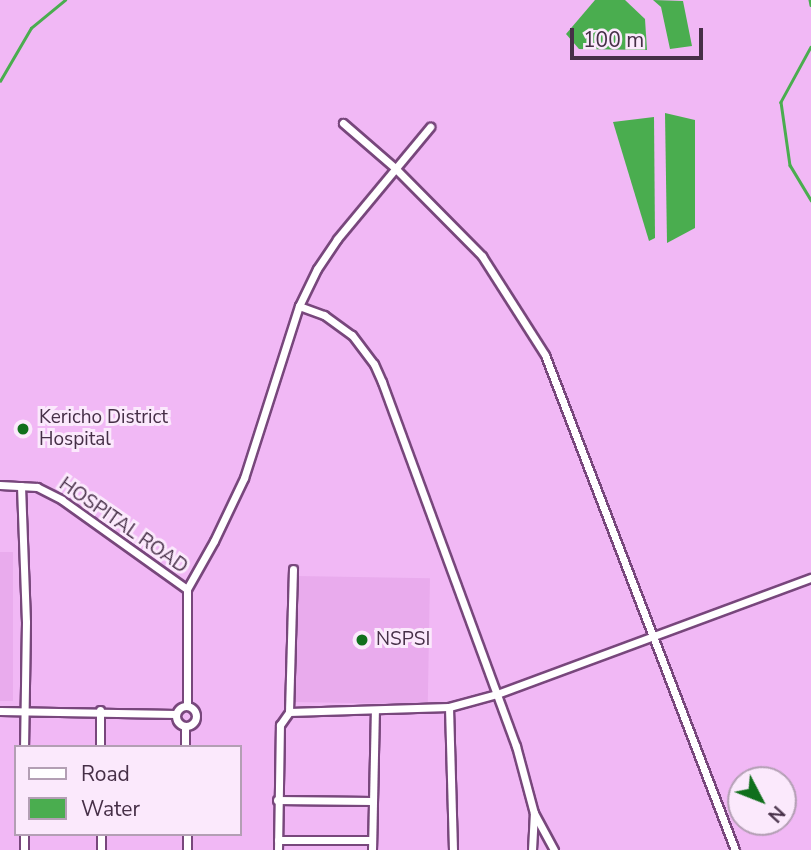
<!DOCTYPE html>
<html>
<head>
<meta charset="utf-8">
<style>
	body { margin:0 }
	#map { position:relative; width:811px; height:850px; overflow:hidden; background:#f1b8f5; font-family:"Nunito Sans",sans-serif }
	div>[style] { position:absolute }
	.built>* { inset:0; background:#e9abed; transform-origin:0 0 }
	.water>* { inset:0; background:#4aad4f }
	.stream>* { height:2.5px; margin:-1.25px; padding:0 1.25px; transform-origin:1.25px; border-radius:1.25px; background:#4aad4f }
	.roads { filter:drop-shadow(2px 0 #78477c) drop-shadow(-2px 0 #78477c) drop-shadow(0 2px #78477c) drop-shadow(0 -2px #78477c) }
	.minor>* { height:7px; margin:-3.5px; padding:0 3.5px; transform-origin:3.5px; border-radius:3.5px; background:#fff }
	.minor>.ring { margin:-3.5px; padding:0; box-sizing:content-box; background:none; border:7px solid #fff; border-radius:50% }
	.dots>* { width:19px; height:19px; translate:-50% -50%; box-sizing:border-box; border:4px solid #fbe9fc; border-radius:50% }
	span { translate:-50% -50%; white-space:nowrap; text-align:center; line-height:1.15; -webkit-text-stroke:6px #fbe9fc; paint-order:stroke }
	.poi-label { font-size:19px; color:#462f47 }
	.left { translate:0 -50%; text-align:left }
	.street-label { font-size:19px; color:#462f47 }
	.legend { position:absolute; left:14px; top:745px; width:228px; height:91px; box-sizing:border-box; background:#fbe9fc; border:2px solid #b39fb4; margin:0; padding:9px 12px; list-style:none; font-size:21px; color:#462f47 }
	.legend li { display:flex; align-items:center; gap:14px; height:35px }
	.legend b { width:35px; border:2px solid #b39fb4 }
	.north { position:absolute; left:727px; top:766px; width:70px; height:70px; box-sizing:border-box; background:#fbe9fc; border:2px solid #b39fb4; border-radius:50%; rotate:132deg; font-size:19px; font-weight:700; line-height:28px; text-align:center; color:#462f47 }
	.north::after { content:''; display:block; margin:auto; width:24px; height:32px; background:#106f1c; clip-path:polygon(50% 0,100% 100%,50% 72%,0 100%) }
	.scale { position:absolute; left:570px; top:28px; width:133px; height:32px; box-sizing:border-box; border:4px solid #462f47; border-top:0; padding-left:9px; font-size:21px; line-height:24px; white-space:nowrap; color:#462f47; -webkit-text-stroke:5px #fbe9fc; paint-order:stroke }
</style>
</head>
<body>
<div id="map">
	<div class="built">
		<div style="left:0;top:552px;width:13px;height:149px"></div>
		<div style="left:297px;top:576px;width:133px;height:126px;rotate:1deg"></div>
	</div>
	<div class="water">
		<div style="clip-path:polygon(595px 0,625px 0,645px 19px,647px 50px,579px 49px,566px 34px)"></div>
		<div style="clip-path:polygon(653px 0,683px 1px,692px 46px,670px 49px,661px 7px)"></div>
		<div style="clip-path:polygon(665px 113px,695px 120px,695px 228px,667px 243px)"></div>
		<div style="clip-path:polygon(654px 117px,655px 238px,649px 241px,613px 122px)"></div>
	</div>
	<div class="stream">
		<div style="left:810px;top:0;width:5px;rotate:79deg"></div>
		<div style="left:811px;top:47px;width:63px;rotate:118.6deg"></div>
		<div style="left:781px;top:102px;width:64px;rotate:81.9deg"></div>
		<div style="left:790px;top:165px;width:41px;rotate:59deg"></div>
		<div style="left:0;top:81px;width:61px;rotate:-59.7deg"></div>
		<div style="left:31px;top:28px;width:44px;rotate:-39.5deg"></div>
	</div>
	<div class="roads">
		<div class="minor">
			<div style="left:343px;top:123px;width:69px;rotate:40.9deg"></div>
			<div style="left:395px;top:168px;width:124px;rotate:45.3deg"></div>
			<div style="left:482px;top:256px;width:117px;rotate:57.5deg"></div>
			<div style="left:545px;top:355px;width:530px;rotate:69deg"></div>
			<div style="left:299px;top:306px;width:27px;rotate:20deg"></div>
			<div style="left:324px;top:315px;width:34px;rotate:36deg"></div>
			<div style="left:352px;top:335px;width:36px;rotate:53deg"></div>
			<div style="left:374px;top:364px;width:20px;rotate:66deg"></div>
			<div style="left:382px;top:382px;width:388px;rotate:69.8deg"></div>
			<div style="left:516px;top:746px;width:69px;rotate:75deg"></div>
			<div style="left:0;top:485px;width:37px;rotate:3deg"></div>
			<div style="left:37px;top:487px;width:28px;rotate:27deg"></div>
			<div style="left:62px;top:500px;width:153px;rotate:35.5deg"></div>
			<div style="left:21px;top:486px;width:136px;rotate:87.9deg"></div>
			<div style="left:26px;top:622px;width:125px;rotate:90.9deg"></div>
			<div style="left:187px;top:589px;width:55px;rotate:-60.6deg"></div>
			<div style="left:214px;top:541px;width:70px;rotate:-64.5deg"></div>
			<div style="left:244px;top:478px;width:181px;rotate:-72.3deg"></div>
			<div style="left:299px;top:306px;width:41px;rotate:-64.1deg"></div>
			<div style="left:317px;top:269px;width:36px;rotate:-56deg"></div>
			<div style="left:337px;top:239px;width:146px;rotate:-50.3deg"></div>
			<div class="ring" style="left:176px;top:706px;width:13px;height:13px"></div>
			<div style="left:187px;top:706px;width:117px;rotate:-90deg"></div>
			<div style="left:449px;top:707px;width:143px;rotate:88.4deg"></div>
			<div style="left:100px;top:710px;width:37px;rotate:90deg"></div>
			<div style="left:0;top:711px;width:176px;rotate:1deg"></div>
			<div style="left:289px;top:712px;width:143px;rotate:-88.4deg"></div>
			<div style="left:185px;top:726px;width:21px;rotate:90deg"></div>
			<div style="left:277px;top:800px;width:95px;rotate:0.6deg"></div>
			<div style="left:101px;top:834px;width:16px;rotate:90deg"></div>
			<div style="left:187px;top:834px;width:16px;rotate:90deg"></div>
			<div style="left:278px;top:840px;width:93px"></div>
			<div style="left:24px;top:850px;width:16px;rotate:-90deg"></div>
			<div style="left:278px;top:850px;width:125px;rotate:-89.1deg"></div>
			<div style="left:280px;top:725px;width:16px;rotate:-55deg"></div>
			<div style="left:289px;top:712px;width:160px;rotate:-1.8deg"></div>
			<div style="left:449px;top:707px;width:50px;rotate:-15.2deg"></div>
			<div style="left:497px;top:694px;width:335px;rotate:-20.3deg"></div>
			<div style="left:372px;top:850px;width:140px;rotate:-88.8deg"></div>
			<div style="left:532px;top:850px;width:37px;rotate:-87deg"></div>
			<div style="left:534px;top:813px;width:42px;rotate:61.6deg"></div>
		</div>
	</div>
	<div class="dots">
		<div style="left:23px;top:429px;background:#106f1c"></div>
		<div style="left:362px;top:640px;background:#106f1c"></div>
	</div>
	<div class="poi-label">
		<span class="left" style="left:39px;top:429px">Kericho District<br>Hospital</span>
		<span class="left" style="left:376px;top:640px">NSPSI</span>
	</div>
	<div class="street-label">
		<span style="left:123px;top:526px;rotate:35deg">HOSPITAL ROAD</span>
	</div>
	<ul class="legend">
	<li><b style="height:9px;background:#fff"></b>Road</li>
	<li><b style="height:19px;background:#4aad4f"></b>Water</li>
	</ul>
	<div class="north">N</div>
	<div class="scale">100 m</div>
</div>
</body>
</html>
